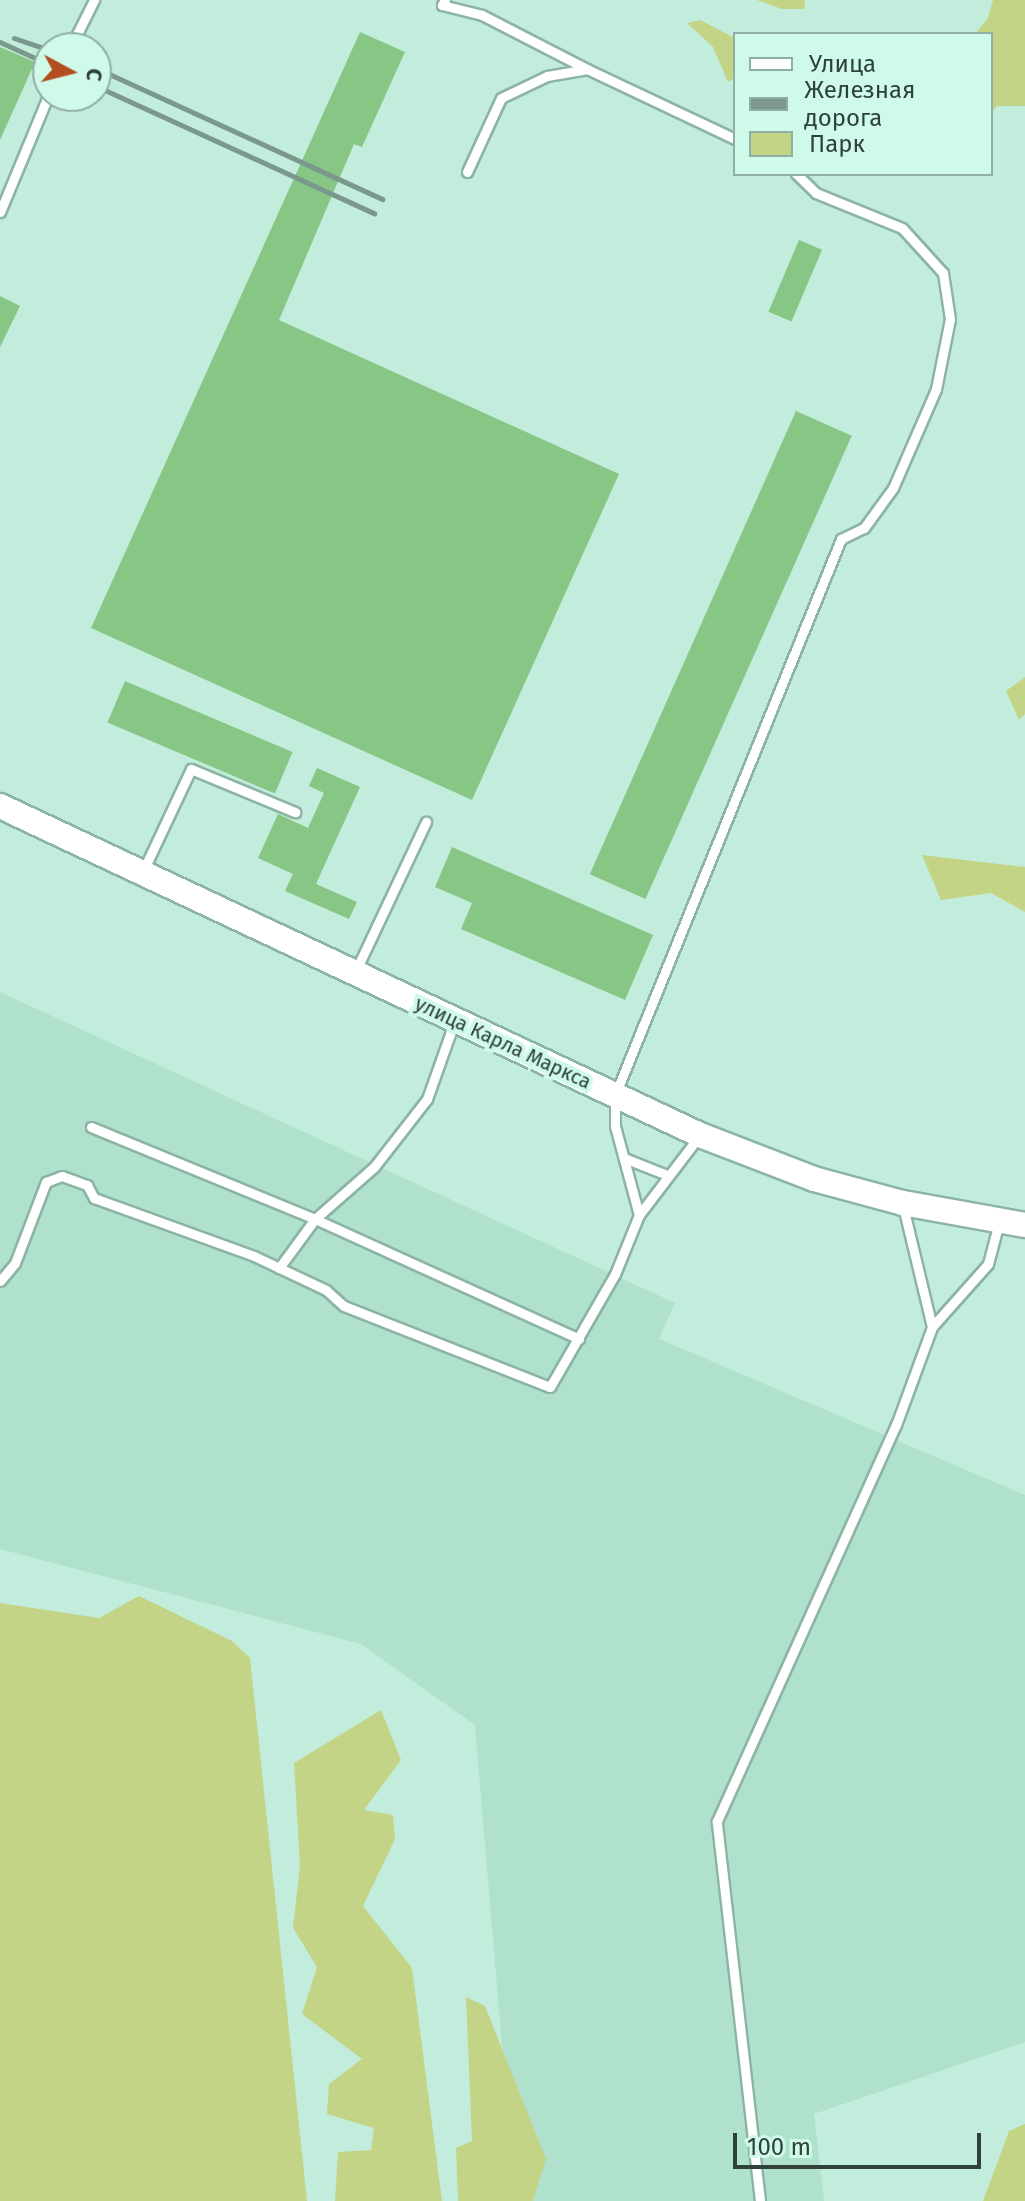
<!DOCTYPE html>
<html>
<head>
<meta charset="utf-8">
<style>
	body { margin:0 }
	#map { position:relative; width:1025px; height:2201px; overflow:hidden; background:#c2ecdb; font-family:"Fira Sans",sans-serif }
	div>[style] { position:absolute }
	.built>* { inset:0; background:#afe1cd }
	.green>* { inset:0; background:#c4d486 }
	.building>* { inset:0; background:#87c684; transform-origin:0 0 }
	.roads { filter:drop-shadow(2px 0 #8cb4a4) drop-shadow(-2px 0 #8cb4a4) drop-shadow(0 2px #8cb4a4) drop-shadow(0 -2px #8cb4a4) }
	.lane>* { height:9px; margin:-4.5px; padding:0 4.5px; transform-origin:4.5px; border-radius:4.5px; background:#fff }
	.secondary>* { height:24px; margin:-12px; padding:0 12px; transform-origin:12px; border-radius:12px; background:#fff }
	.rail>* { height:5px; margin:-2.5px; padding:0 2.5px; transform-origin:2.5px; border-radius:2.5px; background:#7b988c }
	span { translate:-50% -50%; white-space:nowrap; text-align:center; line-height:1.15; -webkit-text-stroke:8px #cff9e8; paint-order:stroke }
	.street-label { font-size:20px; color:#30413a }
	.legend { position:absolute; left:733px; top:32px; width:260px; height:144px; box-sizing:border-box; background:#cff9e8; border:2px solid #8fafa2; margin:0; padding:10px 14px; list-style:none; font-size:24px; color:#30413a }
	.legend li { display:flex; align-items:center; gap:16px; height:40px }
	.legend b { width:40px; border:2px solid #8fafa2 }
	.north { position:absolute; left:32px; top:32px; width:80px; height:80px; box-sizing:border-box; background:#cff9e8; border:2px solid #8fafa2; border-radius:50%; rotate:97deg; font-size:22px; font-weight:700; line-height:32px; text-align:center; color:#30413a }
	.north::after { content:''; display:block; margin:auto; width:28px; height:36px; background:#b34e20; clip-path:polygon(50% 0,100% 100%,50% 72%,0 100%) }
	.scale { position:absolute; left:733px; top:2133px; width:248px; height:36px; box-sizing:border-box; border:4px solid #30413a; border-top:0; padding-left:10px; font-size:24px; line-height:28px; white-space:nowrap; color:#30413a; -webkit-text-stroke:6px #cff9e8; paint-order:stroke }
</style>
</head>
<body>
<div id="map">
	<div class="built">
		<div style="clip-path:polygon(0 992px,675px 1303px,659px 1339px,1025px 1495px,1025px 2042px,814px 2114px,824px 2201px,515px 2201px,475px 1725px,361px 1644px,0 1549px)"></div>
	</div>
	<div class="green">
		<div style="clip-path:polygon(757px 0,805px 0,804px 9px,782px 9px)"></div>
		<div style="clip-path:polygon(993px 0,1025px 0,1025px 106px,997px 106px,991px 113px,991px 34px,975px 34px,988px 18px)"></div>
		<div style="clip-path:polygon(700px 20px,735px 38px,735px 78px,728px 82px,713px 47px,687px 23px)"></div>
		<div style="clip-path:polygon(1025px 677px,1025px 714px,1019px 720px,1006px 691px)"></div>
		<div style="clip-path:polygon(922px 855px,1025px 867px,1025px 912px,991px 893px,941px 900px)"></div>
		<div style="clip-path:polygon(139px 1596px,232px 1641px,250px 1658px,307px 2201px,0 2201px,0 1603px,99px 1618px)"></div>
		<div style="clip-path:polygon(381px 1710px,401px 1760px,364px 1810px,393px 1815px,395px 1839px,363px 1906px,412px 1968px,442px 2201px,335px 2201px,338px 2152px,371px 2150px,374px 2128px,327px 2114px,329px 2084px,362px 2059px,302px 2014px,317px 1967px,293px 1928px,300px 1865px,294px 1763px)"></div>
		<div style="clip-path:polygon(466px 1997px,485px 2006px,546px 2159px,533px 2201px,458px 2201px,456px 2148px,472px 2141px)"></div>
		<div style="clip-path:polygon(1025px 2124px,1025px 2201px,983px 2201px,1009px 2131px)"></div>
	</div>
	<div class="building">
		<div style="clip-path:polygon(360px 32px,405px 52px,362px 147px,354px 144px,279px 320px,619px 474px,472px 800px,91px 628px)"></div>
		<div style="clip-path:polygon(0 47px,35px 62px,0 140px)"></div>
		<div style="left:799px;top:240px;width:25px;height:78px;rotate:23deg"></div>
		<div style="clip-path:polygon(0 296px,20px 306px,0 347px)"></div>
		<div style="left:796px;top:411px;width:61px;height:507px;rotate:24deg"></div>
		<div style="left:125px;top:681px;width:182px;height:45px;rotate:23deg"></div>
		<div style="clip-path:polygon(317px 768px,360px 787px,316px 884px,357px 902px,349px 919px,285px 891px,293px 874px,258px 858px,278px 814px,308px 828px,324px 793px,309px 786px)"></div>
		<div style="clip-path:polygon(452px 847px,653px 935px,625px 1000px,461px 929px,472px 903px,435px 887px)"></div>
	</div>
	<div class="roads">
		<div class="lane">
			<div style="left:445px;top:0;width:6px;rotate:121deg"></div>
			<div style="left:442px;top:5px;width:41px;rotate:14deg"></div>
			<div style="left:482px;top:15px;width:118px;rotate:27.2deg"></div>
			<div style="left:70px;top:48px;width:54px;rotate:-63.4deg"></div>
			<div style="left:467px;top:172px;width:81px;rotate:-65.3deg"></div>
			<div style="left:501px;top:98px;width:51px;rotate:-25.6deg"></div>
			<div style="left:547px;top:76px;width:41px;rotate:-9.9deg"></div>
			<div style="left:587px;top:69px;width:164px;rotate:25.3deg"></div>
			<div style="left:0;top:212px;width:126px;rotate:-67.5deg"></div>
			<div style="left:143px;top:871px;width:113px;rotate:-64.8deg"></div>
			<div style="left:191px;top:769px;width:113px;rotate:22.5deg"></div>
			<div style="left:356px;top:970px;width:164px;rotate:-64.7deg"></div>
			<div style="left:455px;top:1020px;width:84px;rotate:109.5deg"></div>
			<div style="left:427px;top:1099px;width:86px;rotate:127.9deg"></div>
			<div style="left:374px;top:1167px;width:79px;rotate:138.6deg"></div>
			<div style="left:315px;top:1219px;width:290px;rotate:24.4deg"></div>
			<div style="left:91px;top:1127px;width:242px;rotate:22.3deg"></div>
			<div style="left:315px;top:1219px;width:61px;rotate:126.3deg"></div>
			<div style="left:624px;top:1158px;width:46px;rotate:21.6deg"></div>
			<div style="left:639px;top:1215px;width:92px;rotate:-105.1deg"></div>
			<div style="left:615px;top:1126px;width:31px;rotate:-90deg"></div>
			<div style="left:615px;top:1095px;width:600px;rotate:-67.88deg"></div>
			<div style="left:841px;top:539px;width:25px;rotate:-26deg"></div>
			<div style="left:864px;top:528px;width:49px;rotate:-54.1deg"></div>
			<div style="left:893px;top:488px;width:108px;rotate:-66.5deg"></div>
			<div style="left:936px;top:389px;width:71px;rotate:-78.7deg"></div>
			<div style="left:950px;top:319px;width:47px;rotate:-98.7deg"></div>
			<div style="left:943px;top:273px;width:61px;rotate:-132.3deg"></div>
			<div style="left:902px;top:228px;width:93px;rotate:-157.9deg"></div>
			<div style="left:816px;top:193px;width:28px;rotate:-136deg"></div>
			<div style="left:0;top:1281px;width:23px;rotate:-50deg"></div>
			<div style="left:15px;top:1263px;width:87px;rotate:-69.1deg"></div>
			<div style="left:46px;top:1182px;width:17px;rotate:-21deg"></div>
			<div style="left:62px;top:1176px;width:27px;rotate:20deg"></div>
			<div style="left:87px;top:1185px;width:15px;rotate:62deg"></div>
			<div style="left:94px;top:1198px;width:170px;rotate:19.9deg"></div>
			<div style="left:254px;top:1256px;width:80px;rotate:25.3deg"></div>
			<div style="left:326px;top:1290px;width:24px;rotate:42deg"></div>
			<div style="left:344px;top:1306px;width:221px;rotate:21.5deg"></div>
			<div style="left:550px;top:1387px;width:130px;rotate:-60.1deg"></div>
			<div style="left:615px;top:1274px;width:64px;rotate:-67.9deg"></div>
			<div style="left:639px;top:1215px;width:101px;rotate:-52.7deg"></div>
			<div style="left:932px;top:1327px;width:84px;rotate:-48.4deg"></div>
			<div style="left:988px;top:1264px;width:43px;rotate:-75.3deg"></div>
			<div style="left:760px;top:2201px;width:382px;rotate:-96.5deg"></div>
			<div style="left:717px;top:1821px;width:435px;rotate:-65.7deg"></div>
			<div style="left:896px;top:1425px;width:104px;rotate:-69.8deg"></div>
			<div style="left:932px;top:1327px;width:124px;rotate:-103.5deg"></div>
		</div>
		<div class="secondary">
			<div style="left:0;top:806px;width:773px;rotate:25.17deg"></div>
			<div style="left:700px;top:1135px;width:122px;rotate:21.1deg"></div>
			<div style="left:814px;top:1179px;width:92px;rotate:15.1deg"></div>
			<div style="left:903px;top:1203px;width:124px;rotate:10.2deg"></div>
		</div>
	</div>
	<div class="rail">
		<div style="left:14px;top:38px;width:36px;rotate:19deg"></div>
		<div style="left:0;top:42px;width:53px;rotate:24.6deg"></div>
		<div style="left:96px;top:68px;width:315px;rotate:24.6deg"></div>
		<div style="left:96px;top:86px;width:306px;rotate:24.6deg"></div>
	</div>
	<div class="street-label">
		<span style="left:503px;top:1043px;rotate:25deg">улица Карла Маркса</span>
	</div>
	<ul class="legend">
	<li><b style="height:10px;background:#fff"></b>Улица</li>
	<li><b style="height:10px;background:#7b988c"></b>Железная дорога</li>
	<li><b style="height:22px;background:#c4d486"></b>Парк</li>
	</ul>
	<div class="north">С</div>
	<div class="scale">100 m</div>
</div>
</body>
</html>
